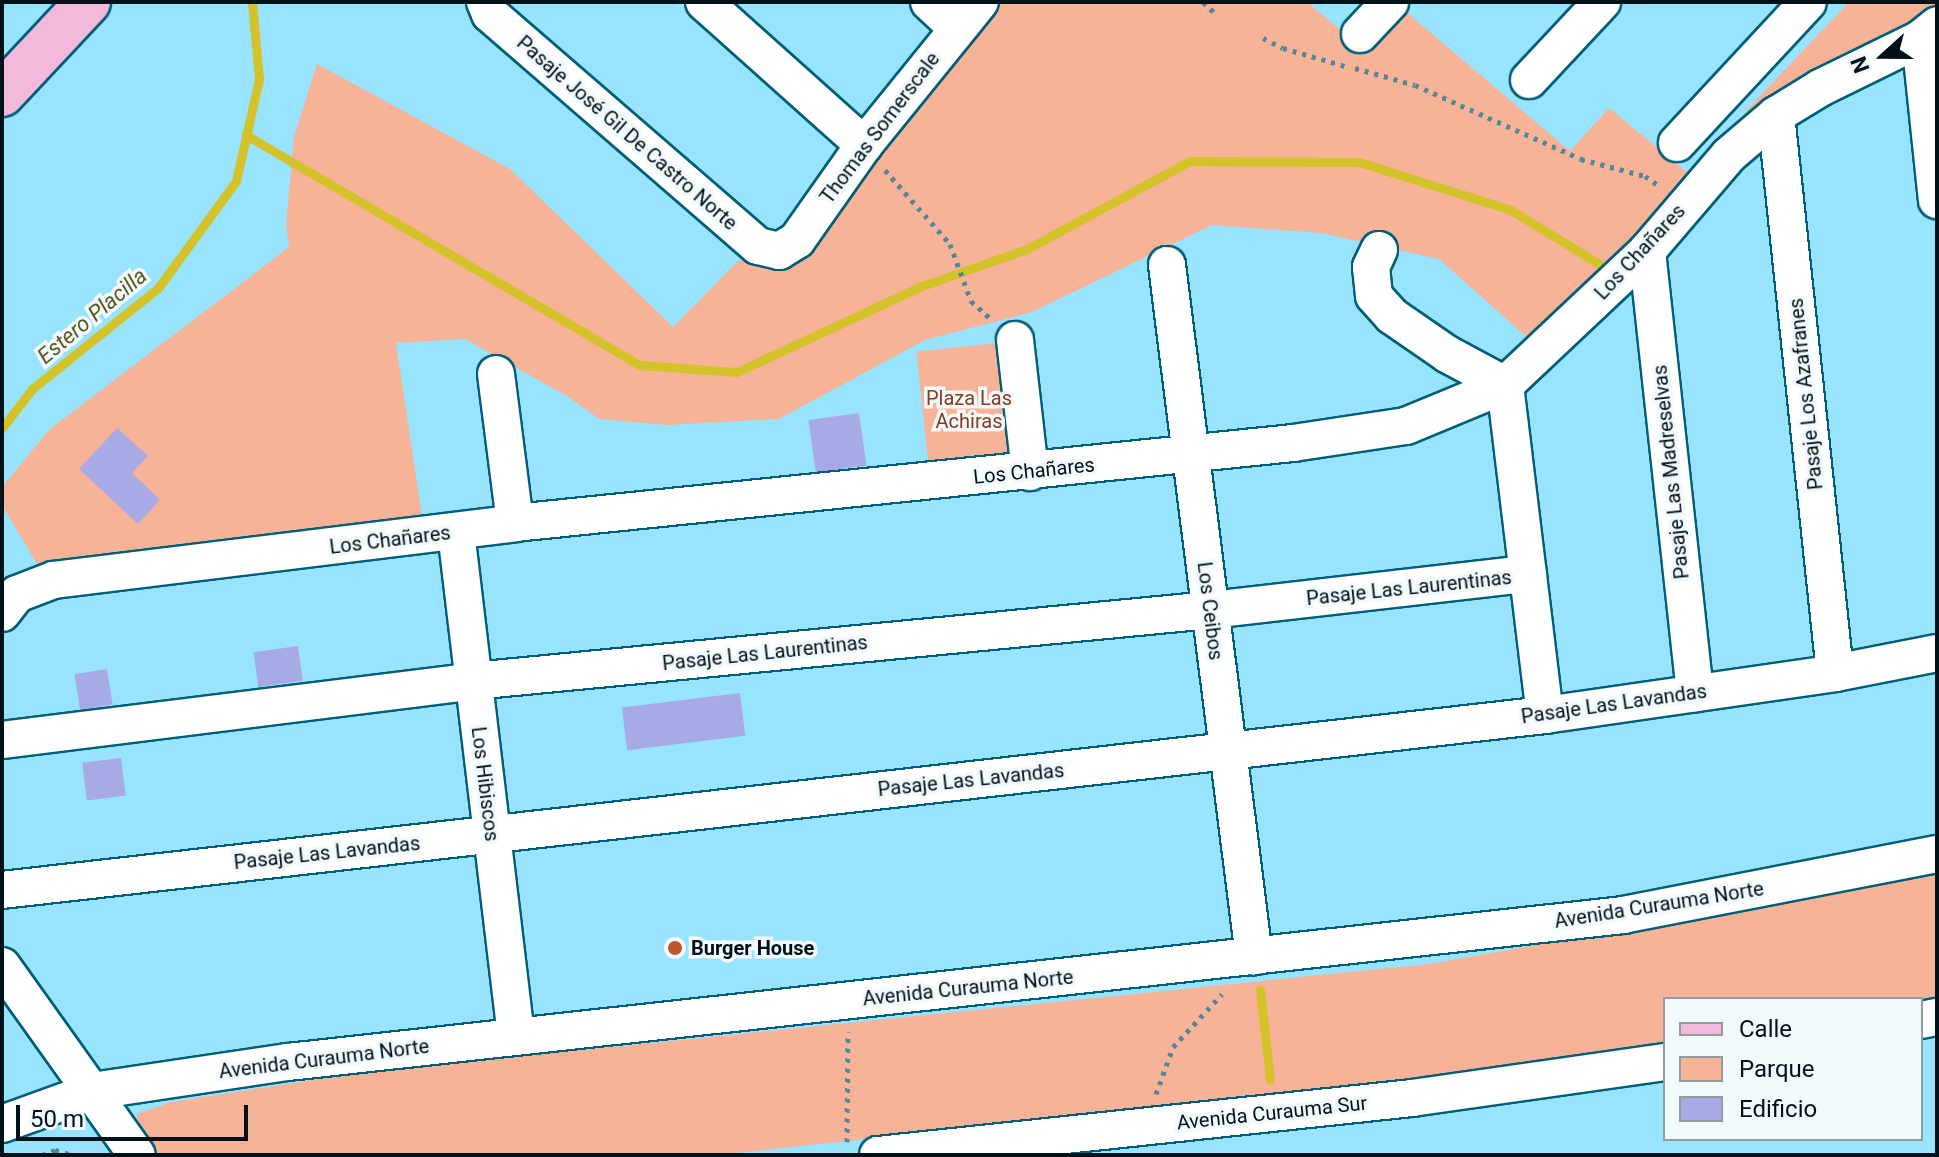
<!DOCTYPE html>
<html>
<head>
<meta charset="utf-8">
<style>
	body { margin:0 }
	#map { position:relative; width:1939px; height:1157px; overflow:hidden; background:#98e4ff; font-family:Roboto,sans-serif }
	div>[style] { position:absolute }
	.green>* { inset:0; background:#f6b398; transform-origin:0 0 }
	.stream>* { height:9px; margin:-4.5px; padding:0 4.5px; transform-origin:4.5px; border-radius:4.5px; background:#d4c22b }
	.building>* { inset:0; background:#a7aae4; transform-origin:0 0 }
	.path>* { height:5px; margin-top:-2.5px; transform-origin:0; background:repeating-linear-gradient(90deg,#558799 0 4px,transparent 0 10px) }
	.roads { filter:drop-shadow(2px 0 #005e76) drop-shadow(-2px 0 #005e76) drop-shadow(0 2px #005e76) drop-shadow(0 -2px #005e76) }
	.minor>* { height:36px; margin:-18px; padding:0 18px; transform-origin:18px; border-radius:18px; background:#fff }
	.major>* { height:44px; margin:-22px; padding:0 22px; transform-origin:22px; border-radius:22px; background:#f2b9dd }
	.dots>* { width:22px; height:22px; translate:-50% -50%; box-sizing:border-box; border:4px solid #f2f9fc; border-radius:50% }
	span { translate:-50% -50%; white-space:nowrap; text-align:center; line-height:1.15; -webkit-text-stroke:7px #f2f9fc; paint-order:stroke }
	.street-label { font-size:20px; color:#001118 }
	.park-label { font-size:20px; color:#863b19 }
	.poi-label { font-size:20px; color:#001118; font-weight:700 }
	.left { translate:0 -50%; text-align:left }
	.water-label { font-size:22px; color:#5d5720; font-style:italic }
	.frame { position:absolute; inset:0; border:4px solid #001118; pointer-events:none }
	.legend { position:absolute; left:1663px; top:997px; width:260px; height:144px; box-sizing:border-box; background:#f2f9fc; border:2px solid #919ca1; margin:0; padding:10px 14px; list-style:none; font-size:24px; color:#001118 }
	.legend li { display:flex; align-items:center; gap:16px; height:40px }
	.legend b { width:40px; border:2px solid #919ca1 }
	.north { position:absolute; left:1843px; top:16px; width:80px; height:80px; -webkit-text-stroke:6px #f2f9fc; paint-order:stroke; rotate:249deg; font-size:22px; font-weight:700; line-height:32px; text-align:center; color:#001118 }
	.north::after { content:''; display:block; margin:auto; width:28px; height:36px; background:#001118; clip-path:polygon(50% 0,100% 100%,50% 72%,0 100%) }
	.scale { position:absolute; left:16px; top:1105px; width:232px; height:36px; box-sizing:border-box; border:4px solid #001118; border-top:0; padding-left:10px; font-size:24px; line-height:28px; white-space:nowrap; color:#001118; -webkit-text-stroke:6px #f2f9fc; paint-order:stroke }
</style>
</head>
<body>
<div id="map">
	<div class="green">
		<div style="clip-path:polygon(996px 2px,1307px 2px,1366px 51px,1404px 10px,1570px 151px,1609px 108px,1699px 182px,1537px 346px,1439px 259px,1321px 233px,1212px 225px,1032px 312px,925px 340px,779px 419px,667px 425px,599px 419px,567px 396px,465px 339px,396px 343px,422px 516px,37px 564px,2px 505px,2px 487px,50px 429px,289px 247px,286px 224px,294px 137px,317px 64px,510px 169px,673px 327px,738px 261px,781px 256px)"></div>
		<div style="clip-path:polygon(1849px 2px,1937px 2px,1937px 9px,1922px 26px,1776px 94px,1743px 114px)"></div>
		<div style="left:1007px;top:342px;width:126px;height:91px;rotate:84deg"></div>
		<div style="clip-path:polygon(1937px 874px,1937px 999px,1921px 1002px,1921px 999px,1665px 999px,1665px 1045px,1471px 1074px,718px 1155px,155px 1155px,139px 1136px,137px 1114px,171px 1102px,364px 1072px,1429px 964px)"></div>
	</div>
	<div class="stream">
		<div style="left:246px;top:135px;width:456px;rotate:30.3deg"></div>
		<div style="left:640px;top:365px;width:97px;rotate:4.1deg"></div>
		<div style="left:737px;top:372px;width:201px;rotate:-25deg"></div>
		<div style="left:919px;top:287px;width:114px;rotate:-19.4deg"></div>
		<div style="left:1027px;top:249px;width:185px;rotate:-28.4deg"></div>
		<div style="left:1190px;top:161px;width:169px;rotate:0.3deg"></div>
		<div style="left:1359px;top:162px;width:159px;rotate:17.5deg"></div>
		<div style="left:1511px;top:210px;width:119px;rotate:31.5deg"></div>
		<div style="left:2px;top:428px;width:49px;rotate:-52.4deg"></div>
		<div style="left:32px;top:389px;width:161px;rotate:-38.7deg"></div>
		<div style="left:158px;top:288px;width:132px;rotate:-53.9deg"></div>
		<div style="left:236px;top:181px;width:105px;rotate:-77.3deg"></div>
		<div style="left:259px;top:79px;width:77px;rotate:-95.2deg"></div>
		<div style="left:1260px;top:990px;width:90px;rotate:83.6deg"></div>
	</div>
	<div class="building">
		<div style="left:859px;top:413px;width:53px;height:51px;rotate:82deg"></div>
		<div style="clip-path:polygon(117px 428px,148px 456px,132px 473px,160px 500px,138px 524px,79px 469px)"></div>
		<div style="left:298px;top:646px;width:35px;height:45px;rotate:82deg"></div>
		<div style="left:107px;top:669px;width:36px;height:33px;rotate:81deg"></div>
		<div style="left:740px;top:693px;width:43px;height:119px;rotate:83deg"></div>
		<div style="left:121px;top:758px;width:38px;height:39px;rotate:83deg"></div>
	</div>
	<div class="path">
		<div style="left:1203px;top:2px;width:16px;rotate:43deg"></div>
		<div style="left:1263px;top:38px;width:22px;rotate:27deg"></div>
		<div style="left:1283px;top:48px;width:65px;rotate:16.2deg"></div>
		<div style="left:1355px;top:68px;width:62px;rotate:15.8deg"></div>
		<div style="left:1415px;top:85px;width:182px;rotate:24deg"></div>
		<div style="left:1581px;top:159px;width:66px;rotate:14.9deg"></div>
		<div style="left:1645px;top:176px;width:19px;rotate:35deg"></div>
		<div style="left:885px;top:170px;width:98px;rotate:48.7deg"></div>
		<div style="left:950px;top:244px;width:61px;rotate:69.8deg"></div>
		<div style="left:971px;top:301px;width:27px;rotate:42deg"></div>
		<div style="left:1156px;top:1094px;width:50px;rotate:-70.1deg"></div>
		<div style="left:1173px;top:1047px;width:72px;rotate:-47.2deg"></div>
		<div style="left:847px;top:1142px;width:110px;rotate:-89.5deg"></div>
		<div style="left:42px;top:1155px;width:14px;rotate:-21deg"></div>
		<div style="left:55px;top:1150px;width:18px;rotate:16deg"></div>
	</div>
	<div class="roads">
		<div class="minor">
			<div style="left:485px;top:2px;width:13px;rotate:67deg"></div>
			<div style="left:490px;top:14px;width:354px;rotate:40.9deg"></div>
			<div style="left:758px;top:246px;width:22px;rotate:13deg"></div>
			<div style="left:779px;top:251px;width:21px;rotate:-31deg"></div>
			<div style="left:797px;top:240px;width:116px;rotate:-54.8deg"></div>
			<div style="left:864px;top:145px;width:184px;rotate:-51deg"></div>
			<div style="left:704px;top:2px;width:215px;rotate:41.8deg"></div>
			<div style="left:929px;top:2px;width:38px;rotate:43deg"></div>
			<div style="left:1360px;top:34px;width:44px;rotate:-46.8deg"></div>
			<div style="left:1920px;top:39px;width:162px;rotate:84deg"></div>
			<div style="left:1529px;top:80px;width:107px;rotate:-46.9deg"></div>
			<div style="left:1776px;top:115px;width:561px;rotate:83.96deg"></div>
			<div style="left:1677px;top:143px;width:192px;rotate:-47.1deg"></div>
			<div style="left:1379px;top:250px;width:19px;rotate:115deg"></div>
			<div style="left:1371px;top:267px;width:29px;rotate:84deg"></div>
			<div style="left:1374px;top:296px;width:27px;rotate:48deg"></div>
			<div style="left:1392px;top:316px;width:67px;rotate:34.6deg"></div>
			<div style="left:1447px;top:354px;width:66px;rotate:28.1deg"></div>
			<div style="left:1505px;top:385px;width:332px;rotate:83.1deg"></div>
			<div style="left:1647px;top:251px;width:445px;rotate:83.8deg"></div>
			<div style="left:1167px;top:265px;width:697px;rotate:82.83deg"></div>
			<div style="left:1015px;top:340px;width:133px;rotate:83.5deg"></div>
			<div style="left:496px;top:374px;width:150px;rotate:82.7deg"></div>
			<div style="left:456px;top:532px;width:508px;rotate:83.21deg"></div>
			<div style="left:2px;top:613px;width:24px;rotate:-52deg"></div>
			<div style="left:17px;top:594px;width:40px;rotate:-21deg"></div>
			<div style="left:54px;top:580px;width:465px;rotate:-7deg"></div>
			<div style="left:515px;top:523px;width:782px;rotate:-5.87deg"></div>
			<div style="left:1293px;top:443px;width:114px;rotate:-8.6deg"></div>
			<div style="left:1406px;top:426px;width:107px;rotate:-22.5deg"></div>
			<div style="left:1505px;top:385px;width:195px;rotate:-43.3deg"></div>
			<div style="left:1647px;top:251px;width:126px;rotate:-49.5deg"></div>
			<div style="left:1729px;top:155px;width:62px;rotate:-40.4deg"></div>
			<div style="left:1776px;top:115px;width:52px;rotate:-31.5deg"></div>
			<div style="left:1820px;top:88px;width:111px;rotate:-26.1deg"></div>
			<div style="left:1920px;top:39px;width:22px;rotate:-39deg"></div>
			<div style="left:2px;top:740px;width:475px;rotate:-7.1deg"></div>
			<div style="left:473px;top:681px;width:740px;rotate:-5.5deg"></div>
			<div style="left:1210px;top:610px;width:320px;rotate:-6.5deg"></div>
			<div style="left:2px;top:890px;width:1553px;rotate:-6.47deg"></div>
			<div style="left:1545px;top:715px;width:293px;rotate:-8.2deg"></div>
			<div style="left:1835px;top:673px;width:104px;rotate:-11.1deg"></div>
			<div style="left:2px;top:966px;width:232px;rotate:54.5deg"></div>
			<div style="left:1921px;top:1020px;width:16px;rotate:-11deg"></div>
			<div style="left:2px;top:1124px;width:97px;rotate:-19.9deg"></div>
			<div style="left:93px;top:1091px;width:197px;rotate:-8.5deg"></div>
			<div style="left:288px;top:1062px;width:1343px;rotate:-6.28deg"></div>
			<div style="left:1623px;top:915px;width:320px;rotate:-11deg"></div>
			<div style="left:878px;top:1155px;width:537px;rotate:-6.09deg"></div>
			<div style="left:1412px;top:1098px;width:256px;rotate:-8.1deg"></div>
		</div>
		<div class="major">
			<div style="left:2px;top:94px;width:126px;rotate:-46.9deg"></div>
		</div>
	</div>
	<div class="dots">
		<div style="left:675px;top:948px;background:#be572b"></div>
	</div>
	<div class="street-label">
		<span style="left:880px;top:128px;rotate:-53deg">Thomas Somerscale</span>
		<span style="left:627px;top:133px;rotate:41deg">Pasaje José Gil De Castro Norte</span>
		<span style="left:1640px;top:252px;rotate:-47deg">Los Chañares</span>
		<span style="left:1806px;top:394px;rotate:-96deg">Pasaje Los Azafranes</span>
		<span style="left:1034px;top:471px;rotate:-6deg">Los Chañares</span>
		<span style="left:1671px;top:472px;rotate:-96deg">Pasaje Las Madreselvas</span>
		<span style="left:390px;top:540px;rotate:-7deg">Los Chañares</span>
		<span style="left:1409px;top:588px;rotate:-6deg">Pasaje Las Laurentinas</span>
		<span style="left:1210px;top:611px;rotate:83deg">Los Ceibos</span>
		<span style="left:765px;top:653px;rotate:-6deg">Pasaje Las Laurentinas</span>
		<span style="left:1614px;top:704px;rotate:-8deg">Pasaje Las Lavandas</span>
		<span style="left:971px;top:780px;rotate:-6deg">Pasaje Las Lavandas</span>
		<span style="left:485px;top:784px;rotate:83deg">Los Hibiscos</span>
		<span style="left:327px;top:853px;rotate:-6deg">Pasaje Las Lavandas</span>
		<span style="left:1659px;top:905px;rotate:-9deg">Avenida Curauma Norte</span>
		<span style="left:968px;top:988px;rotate:-6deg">Avenida Curauma Norte</span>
		<span style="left:324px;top:1059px;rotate:-7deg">Avenida Curauma Norte</span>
		<span style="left:1272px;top:1113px;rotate:-6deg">Avenida Curauma Sur</span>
	</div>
	<div class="park-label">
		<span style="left:969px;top:410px">Plaza Las<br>Achiras</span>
	</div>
	<div class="poi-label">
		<span class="left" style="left:691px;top:948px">Burger House</span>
	</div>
	<div class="water-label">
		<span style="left:92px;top:316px;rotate:-40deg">Estero Placilla</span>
	</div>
	<div class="frame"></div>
	<ul class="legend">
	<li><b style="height:10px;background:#f2b9dd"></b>Calle</li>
	<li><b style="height:22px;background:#f6b398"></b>Parque</li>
	<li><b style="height:22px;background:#a7aae4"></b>Edificio</li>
	</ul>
	<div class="north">N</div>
	<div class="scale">50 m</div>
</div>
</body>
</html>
